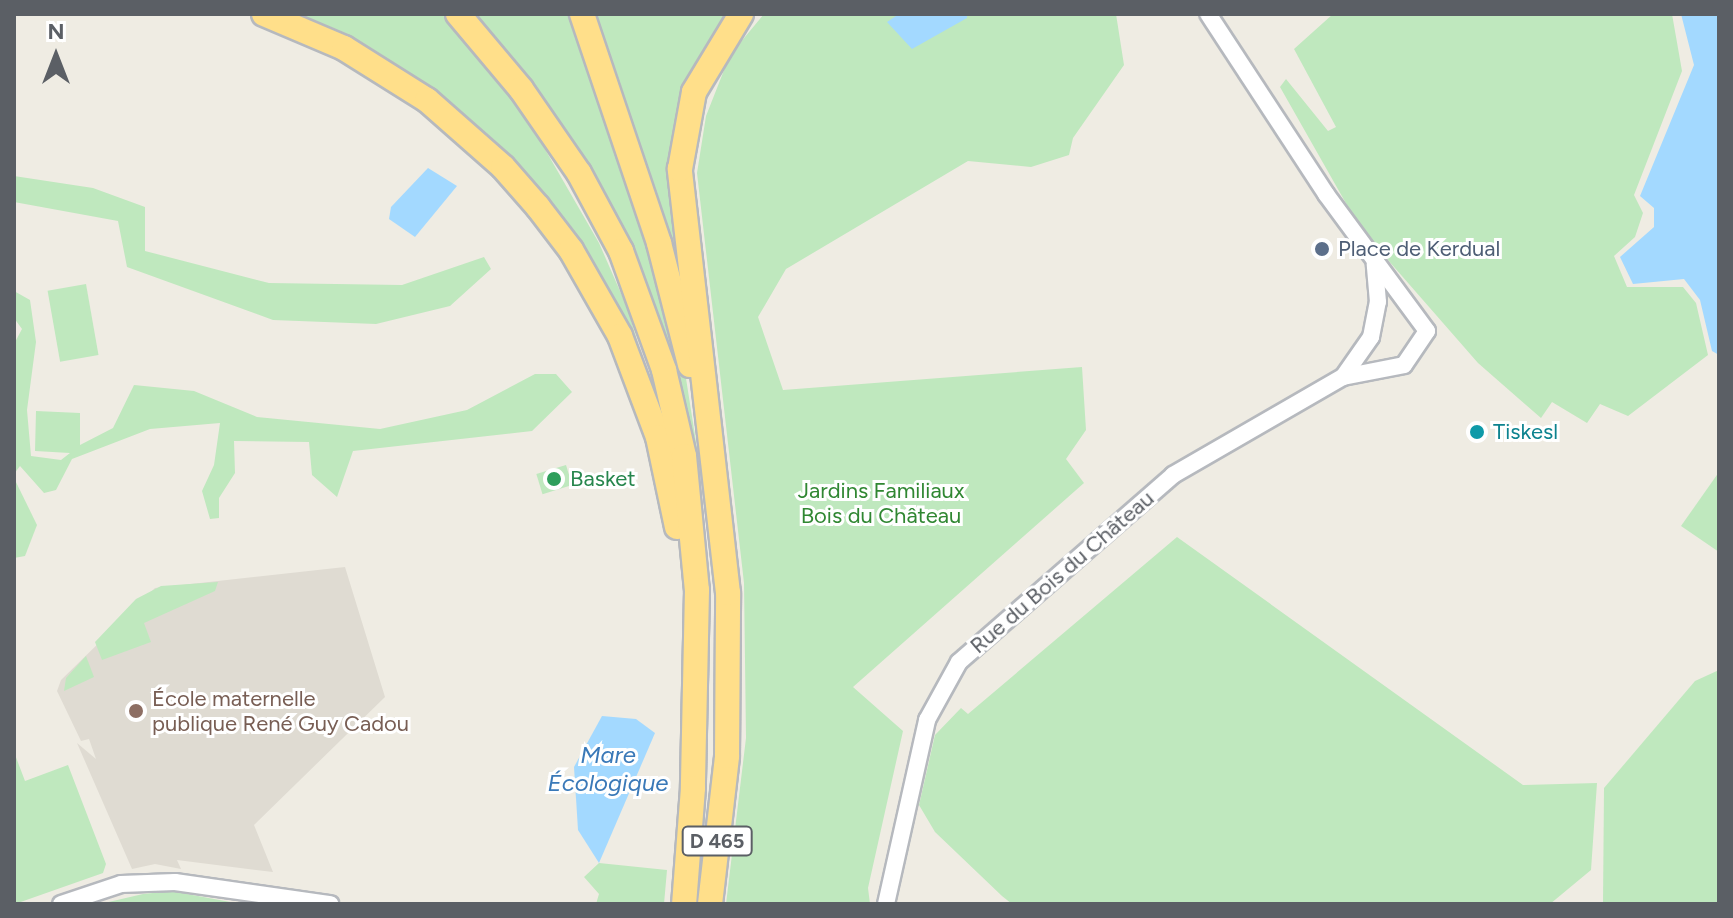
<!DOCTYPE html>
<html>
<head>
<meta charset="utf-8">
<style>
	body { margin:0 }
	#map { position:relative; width:1733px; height:918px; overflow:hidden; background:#efece3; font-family:Figtree,sans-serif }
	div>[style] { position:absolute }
	.education>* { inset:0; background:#dfdbd2 }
	.green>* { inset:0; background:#bfe8be; transform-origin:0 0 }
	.water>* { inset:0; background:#a3d9ff }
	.roads { filter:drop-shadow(2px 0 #b6b9be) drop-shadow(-2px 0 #b6b9be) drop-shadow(0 2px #b6b9be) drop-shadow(0 -2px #b6b9be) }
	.minor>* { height:16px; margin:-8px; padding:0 8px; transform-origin:8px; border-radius:8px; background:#fff }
	.highway>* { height:24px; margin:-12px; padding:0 12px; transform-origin:12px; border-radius:12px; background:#ffdf8a }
	.dots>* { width:22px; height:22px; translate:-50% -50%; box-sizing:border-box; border:4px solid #fff; border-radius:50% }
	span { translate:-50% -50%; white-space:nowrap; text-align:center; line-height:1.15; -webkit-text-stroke:6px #fff; paint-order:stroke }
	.shield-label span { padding:2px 6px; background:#fff; border:2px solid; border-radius:6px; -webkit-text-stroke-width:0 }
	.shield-label { font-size:20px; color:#5b5f65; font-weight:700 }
	.service-label { font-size:22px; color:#4e5e75 }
	.left { translate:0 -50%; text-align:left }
	.culture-label { font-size:22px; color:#0d838f }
	.leisure-label { font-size:22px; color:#27864d }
	.park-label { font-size:22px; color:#308732 }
	.street-label { font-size:22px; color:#5b5f65 }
	.education-label { font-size:22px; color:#785e54 }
	.water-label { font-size:24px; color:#3a79b8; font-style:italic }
	.frame { position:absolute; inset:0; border:16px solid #5b5f65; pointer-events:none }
	.north { position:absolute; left:16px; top:16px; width:80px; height:80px; -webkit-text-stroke:6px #fff; paint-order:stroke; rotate:0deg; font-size:22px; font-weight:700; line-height:32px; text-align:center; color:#5b5f65 }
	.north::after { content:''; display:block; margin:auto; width:28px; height:36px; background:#5b5f65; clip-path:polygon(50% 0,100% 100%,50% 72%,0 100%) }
</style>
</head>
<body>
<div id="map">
	<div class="education">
		<div style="clip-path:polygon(345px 567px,385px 697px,254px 825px,273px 872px,177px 860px,181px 869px,155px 864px,132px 869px,77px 743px,96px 759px,89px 739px,81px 741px,57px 691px,61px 680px,155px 588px)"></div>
	</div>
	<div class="green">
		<div style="clip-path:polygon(280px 14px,442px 14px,527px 118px,599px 243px,627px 307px,662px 423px,511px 166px)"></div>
		<div style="clip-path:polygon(476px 14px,573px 14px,682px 353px,699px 461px,703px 534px,669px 354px,550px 110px)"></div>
		<div style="clip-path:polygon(596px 14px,731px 14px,689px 85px,685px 305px)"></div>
		<div style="clip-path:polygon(764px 14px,1116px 14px,1124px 65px,1073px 138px,1069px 155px,1031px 167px,968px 161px,786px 269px,758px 317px,783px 390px,1082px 367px,1086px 430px,1066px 459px,1084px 483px,853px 687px,903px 731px,868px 888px,870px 904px,726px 904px,746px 738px,744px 583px,697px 173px,706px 116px,730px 55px)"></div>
		<div style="clip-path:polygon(1333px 14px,1672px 14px,1682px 71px,1634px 195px,1643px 213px,1635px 237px,1614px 256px,1627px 287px,1683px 287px,1696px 303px,1708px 355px,1628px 416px,1600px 404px,1587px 423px,1552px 402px,1541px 418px,1478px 363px,1360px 228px,1280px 87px,1286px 79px,1328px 131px,1336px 127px,1294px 49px)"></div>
		<div style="clip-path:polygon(14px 176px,93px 188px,145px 207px,145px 251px,269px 283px,402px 285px,484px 257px,491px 269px,450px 306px,376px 324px,273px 320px,127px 267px,118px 221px,14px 202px)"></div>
		<div style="left:86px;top:284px;width:72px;height:39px;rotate:80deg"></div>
		<div style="clip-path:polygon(14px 291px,30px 300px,36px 342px,27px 410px,31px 456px,61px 460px,70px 453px,35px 451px,36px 411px,80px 413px,80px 445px,113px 428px,134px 385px,194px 391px,257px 417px,380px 429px,467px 410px,535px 374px,556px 374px,572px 392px,532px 431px,353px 451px,337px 497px,312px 475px,309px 442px,234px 441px,235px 473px,219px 498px,219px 518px,210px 519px,202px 491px,214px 465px,220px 423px,150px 429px,72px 459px,56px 490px,44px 493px,20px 466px,14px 474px,14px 344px,22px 329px,14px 318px)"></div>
		<div style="left:566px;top:465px;width:21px;height:31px;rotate:73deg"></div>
		<div style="clip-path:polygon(1719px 472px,1719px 552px,1681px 526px)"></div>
		<div style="clip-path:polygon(14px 478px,37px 525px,25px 556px,14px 558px)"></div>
		<div style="clip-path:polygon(1177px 537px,1523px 785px,1597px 783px,1591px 870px,1550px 904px,1012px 904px,1002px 896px,935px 832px,919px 805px,935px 735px,961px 708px,968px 714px)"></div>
		<div style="clip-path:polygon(218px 582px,215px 591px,144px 623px,151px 642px,102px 660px,95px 642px,136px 599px,161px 586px)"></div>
		<div style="clip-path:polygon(86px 656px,94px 677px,64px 691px,66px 678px)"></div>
		<div style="clip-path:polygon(1719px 670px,1719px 904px,1603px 904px,1604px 788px,1695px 681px)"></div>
		<div style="clip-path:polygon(14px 752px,25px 781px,68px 765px,106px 864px,103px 873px,15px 904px)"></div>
		<div style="clip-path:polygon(599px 863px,667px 870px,664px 904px,596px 904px,599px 894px,584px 877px)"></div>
		<div style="clip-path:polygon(171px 891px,241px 904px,100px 904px,143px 894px)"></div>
	</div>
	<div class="water">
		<div style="clip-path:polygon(899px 14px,967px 14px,967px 18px,912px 49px,887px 22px)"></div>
		<div style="clip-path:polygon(1681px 14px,1719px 14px,1719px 355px,1712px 351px,1700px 300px,1684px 279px,1633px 284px,1620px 257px,1654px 227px,1654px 208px,1640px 196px,1694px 65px)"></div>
		<div style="clip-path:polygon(428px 168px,457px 186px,415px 237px,389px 219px,391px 207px)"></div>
		<div style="clip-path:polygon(602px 716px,636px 719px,655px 733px,599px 863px,578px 830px,574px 767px)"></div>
	</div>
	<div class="roads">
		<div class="minor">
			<div style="left:1343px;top:377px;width:49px;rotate:-55deg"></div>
			<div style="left:1371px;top:337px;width:36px;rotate:-79deg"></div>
			<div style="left:1378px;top:302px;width:38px;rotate:-95deg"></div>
			<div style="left:61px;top:904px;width:63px;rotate:-18.4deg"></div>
			<div style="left:121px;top:884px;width:54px;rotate:-2.1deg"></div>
			<div style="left:175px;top:882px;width:157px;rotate:8.1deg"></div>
			<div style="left:886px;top:904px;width:189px;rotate:-77.4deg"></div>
			<div style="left:927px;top:720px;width:66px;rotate:-61.1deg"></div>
			<div style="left:959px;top:662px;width:284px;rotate:-41.1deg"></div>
			<div style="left:1173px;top:475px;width:196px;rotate:-30deg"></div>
			<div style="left:1343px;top:377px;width:62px;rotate:-11.1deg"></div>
			<div style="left:1404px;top:365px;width:41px;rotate:-55.9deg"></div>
			<div style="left:1427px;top:331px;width:170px;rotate:-126.4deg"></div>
			<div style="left:1326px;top:194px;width:215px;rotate:-123.2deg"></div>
		</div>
		<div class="highway">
			<div style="left:264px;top:14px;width:87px;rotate:23deg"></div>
			<div style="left:344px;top:48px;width:98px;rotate:32.1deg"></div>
			<div style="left:427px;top:100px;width:101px;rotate:41.4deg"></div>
			<div style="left:503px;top:167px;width:53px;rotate:48.8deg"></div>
			<div style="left:538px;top:207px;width:54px;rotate:52.5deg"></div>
			<div style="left:571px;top:250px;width:99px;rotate:60.3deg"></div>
			<div style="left:620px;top:336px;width:108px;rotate:69.4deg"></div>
			<div style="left:658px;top:437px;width:92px;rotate:78.1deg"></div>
			<div style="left:458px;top:14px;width:98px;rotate:50deg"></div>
			<div style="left:521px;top:89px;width:102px;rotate:55.4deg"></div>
			<div style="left:579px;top:173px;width:89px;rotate:61.7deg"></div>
			<div style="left:621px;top:251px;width:127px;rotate:70.1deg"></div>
			<div style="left:664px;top:370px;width:88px;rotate:76.9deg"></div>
			<div style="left:684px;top:456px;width:135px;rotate:84.5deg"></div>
			<div style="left:697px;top:590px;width:198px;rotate:91.2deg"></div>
			<div style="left:693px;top:788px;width:116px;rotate:94.4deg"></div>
			<div style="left:582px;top:14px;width:242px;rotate:71.4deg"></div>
			<div style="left:659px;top:243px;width:126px;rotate:75.7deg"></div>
			<div style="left:710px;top:904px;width:149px;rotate:-83.4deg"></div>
			<div style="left:727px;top:756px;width:163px;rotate:-89.6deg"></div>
			<div style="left:728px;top:593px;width:427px;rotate:-96.5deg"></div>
			<div style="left:680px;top:169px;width:78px;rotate:-79.7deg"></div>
			<div style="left:694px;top:92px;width:91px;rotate:-58.9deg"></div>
		</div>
	</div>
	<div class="dots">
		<div style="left:1322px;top:249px;background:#5c6f8a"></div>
		<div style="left:1477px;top:432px;background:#0f9aa8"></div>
		<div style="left:554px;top:479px;background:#2e9e5b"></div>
		<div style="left:136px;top:711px;background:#8d6e63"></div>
	</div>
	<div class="shield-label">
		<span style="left:717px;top:841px">D 465</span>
	</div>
	<div class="service-label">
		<span class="left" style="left:1338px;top:249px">Place de Kerdual</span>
	</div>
	<div class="culture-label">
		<span class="left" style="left:1493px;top:432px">Tiskesl</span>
	</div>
	<div class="leisure-label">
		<span class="left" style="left:570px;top:479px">Basket</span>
	</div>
	<div class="park-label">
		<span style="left:881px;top:503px">Jardins Familiaux<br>Bois du Château</span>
	</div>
	<div class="street-label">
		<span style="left:1062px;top:572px;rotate:-41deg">Rue du Bois du Château</span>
	</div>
	<div class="education-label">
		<span class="left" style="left:152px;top:711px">École maternelle<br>publique René Guy Cadou</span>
	</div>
	<div class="water-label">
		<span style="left:608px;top:769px">Mare<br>Écologique</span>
	</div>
	<div class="frame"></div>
	<div class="north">N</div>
</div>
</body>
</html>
